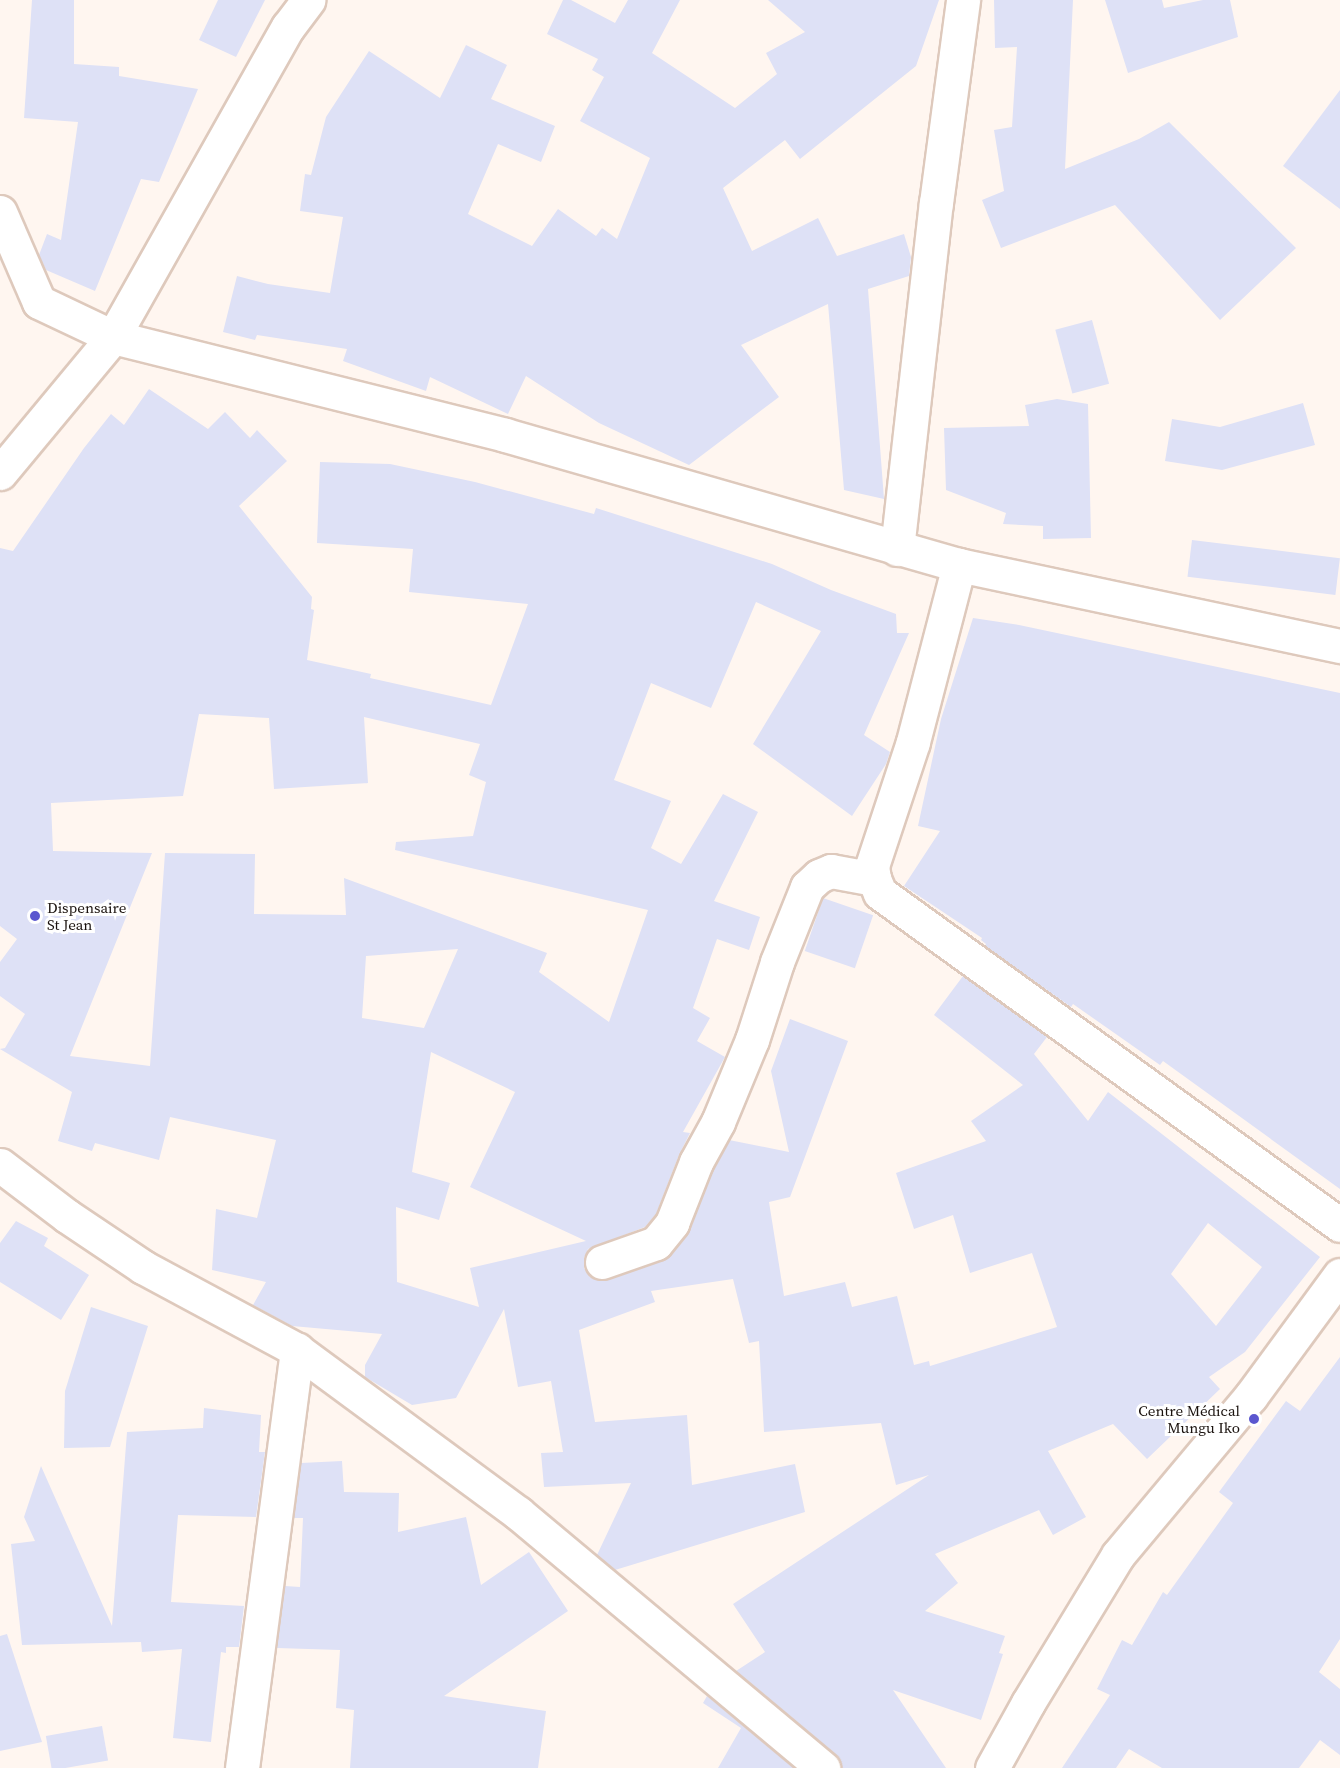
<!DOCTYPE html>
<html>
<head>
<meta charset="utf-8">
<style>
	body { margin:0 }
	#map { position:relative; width:1340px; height:1768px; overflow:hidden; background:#fff6f0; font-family:"Source Serif 4",serif }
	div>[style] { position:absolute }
	.building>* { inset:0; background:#dee1f6; transform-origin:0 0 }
	.roads { filter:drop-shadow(2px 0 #dec9bc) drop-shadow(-2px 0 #dec9bc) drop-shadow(0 2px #dec9bc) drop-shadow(0 -2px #dec9bc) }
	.minor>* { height:33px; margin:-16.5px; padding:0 16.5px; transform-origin:16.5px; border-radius:16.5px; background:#fff }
	.dots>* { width:16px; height:16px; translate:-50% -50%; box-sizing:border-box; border:3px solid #fff; border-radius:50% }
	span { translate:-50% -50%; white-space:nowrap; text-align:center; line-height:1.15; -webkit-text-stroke:6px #fff; paint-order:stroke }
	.poi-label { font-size:15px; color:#1a120e }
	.left { translate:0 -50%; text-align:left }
	.right { translate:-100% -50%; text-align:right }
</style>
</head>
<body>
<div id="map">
	<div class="building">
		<div style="clip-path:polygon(32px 0,74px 0,74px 64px,119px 67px,119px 76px,198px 89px,159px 182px,141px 179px,95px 291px,46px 270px,39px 255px,47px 234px,61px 240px,78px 122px,24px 118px)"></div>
		<div style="clip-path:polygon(218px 0,265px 0,236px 57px,199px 40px)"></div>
		<div style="clip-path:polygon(563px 0,571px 0,615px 23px,628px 0,680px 0,652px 53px,735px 108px,777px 74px,766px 53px,805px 32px,768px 0,939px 0,916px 66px,800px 159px,785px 140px,723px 188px,752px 251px,818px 218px,837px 256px,904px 234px,911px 257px,909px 276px,868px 289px,884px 499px,844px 490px,828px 304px,741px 345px,779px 397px,689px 465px,599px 423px,526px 376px,508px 414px,430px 377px,426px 391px,343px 361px,347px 349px,257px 335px,255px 340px,223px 332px,237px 276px,268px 284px,330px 293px,343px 217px,300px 211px,305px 174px,311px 175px,326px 117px,369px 51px,440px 98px,466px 45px,507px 65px,491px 99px,555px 126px,541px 162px,498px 144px,468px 214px,532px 246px,558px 209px,596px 236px,602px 228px,617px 239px,650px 158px,580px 121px,604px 77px,592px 70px,598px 59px,547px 34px)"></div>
		<div style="clip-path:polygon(994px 0,1073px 0,1065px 169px,1139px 139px,1169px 122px,1296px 248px,1220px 320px,1115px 205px,1001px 248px,982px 200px,1004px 191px,994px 130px,1012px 127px,1017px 47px,995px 48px)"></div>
		<div style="clip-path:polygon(1105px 0,1162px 0,1164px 8px,1203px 0,1230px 0,1238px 37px,1128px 73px)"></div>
		<div style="clip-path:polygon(1340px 90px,1340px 209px,1283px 166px)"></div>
		<div style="left:1092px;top:320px;width:66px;height:38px;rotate:75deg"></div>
		<div style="clip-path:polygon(evenodd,149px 389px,208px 429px,225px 412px,250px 438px,257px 430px,287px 461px,239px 506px,312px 597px,311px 609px,314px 610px,307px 660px,371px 674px,370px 678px,491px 705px,528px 604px,409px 592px,413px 549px,317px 543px,320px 462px,390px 464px,475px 482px,594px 514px,596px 508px,772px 564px,831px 590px,896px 614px,897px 633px,909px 633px,864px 735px,890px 752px,886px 764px,852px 816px,753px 744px,821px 631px,756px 602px,711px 708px,651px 683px,614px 780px,671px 801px,651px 848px,681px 864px,723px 794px,758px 812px,714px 901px,760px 917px,749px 950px,717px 939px,693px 1008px,710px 1018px,697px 1041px,725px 1057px,683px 1132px,690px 1133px,679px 1155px,656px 1214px,645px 1227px,588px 1249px,584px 1258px,584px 1268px,590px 1277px,599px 1280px,608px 1280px,662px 1261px,671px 1255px,689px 1230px,713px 1170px,729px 1140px,789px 1152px,771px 1071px,790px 1019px,848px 1041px,790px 1197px,769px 1202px,784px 1296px,845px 1282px,852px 1307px,897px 1296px,914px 1365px,929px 1361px,930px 1366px,1057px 1327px,1032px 1253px,970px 1273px,953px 1215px,914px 1229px,896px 1173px,986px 1141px,971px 1121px,1023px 1085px,934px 1015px,963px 976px,1047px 1037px,1034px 1054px,1088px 1121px,1108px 1092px,1320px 1257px,1245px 1352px,1209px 1377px,1220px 1389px,1147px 1459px,1113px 1424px,1048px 1451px,1086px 1517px,1053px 1535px,1039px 1510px,935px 1554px,958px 1583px,925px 1611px,1005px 1636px,999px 1653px,1003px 1654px,981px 1720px,893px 1690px,946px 1768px,841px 1768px,835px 1754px,736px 1671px,765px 1652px,733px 1604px,929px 1475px,896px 1485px,881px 1423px,764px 1432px,759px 1341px,749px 1343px,733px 1279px,651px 1291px,655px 1302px,579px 1330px,595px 1422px,687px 1415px,692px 1485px,795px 1464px,805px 1512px,615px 1570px,597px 1555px,631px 1483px,544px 1487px,541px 1453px,563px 1452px,551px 1381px,518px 1387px,504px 1309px,456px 1398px,412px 1405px,365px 1377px,365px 1365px,382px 1334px,292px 1326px,253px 1305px,266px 1282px,212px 1270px,216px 1209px,257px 1218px,276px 1140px,170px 1117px,159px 1160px,95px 1143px,92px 1151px,58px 1141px,72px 1092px,0 1049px,5px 1048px,25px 1014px,0 996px,0 962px,17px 939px,0 926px,0 548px,13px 551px,84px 448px,111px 414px,124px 425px,149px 389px,199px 714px,269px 718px,274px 789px,368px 783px,364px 717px,480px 744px,469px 775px,486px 782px,473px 836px,396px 842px,395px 850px,648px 910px,609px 1022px,539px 972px,547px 953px,344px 878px,346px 915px,254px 914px,255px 854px,165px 853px,150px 1066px,70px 1056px,152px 853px,53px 851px,51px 803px,183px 796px,199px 714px,149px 389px,458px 949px,424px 1028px,362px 1018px,366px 956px,458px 949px,149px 389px,431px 1052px,515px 1092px,470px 1187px,586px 1241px,470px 1268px,479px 1307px,397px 1282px,396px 1207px,439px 1220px,450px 1183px,412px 1172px,431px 1052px,149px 389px,1208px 1223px,1262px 1267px,1216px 1326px,1171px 1274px,1208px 1223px)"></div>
		<div style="clip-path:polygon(1057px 399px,1088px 404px,1091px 538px,1043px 539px,1043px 526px,1003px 524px,1006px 513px,946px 490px,944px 428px,1029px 426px,1025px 405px)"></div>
		<div style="clip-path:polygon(1303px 403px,1315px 445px,1222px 470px,1165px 461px,1172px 419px,1220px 427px)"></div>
		<div style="left:1192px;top:540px;width:149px;height:37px;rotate:7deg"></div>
		<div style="clip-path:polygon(973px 618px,1019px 625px,1340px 693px,1340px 1189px,1163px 1061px,1160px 1065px,1073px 1004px,1071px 1007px,985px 946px,986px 944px,981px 940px,982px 938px,904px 886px,940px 831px,918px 826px,941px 719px)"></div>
		<div style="left:823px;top:898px;width:53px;height:56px;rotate:19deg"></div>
		<div style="clip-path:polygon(16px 1221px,48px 1238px,44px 1246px,89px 1275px,61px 1320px,0 1282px,0 1243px)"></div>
		<div style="clip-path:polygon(91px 1307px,148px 1326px,110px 1447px,64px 1448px,65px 1391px)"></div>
		<div style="clip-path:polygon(1340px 1357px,1340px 1639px,1319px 1672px,1340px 1689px,1340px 1755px,1320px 1740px,1299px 1768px,1162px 1768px,1129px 1749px,1116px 1768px,1062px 1768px,1110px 1695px,1097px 1689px,1122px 1640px,1132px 1645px,1163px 1592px,1167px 1595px,1233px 1503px,1219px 1492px,1286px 1401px,1300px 1411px)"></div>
		<div style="clip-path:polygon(204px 1408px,261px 1415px,259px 1452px,265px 1452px,256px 1517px,178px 1515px,171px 1602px,244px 1606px,239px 1647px,226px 1647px,226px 1653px,221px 1652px,211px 1742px,173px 1738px,182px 1649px,142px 1652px,141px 1642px,22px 1645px,11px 1544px,35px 1541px,24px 1517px,41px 1466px,112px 1626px,127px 1432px,203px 1428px)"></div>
		<div style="clip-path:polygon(342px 1461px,344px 1492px,399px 1493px,398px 1532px,466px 1517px,481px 1585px,529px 1552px,568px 1611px,444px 1696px,546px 1711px,538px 1768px,350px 1768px,354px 1710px,336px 1708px,340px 1650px,277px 1648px,285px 1586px,300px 1587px,303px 1518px,294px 1518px,301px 1463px)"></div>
		<div style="clip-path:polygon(7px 1634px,42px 1742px,0 1751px,0 1636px)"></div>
		<div style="clip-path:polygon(707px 1696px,794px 1768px,718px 1768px,741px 1728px,703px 1703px)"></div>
		<div style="left:102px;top:1726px;width:35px;height:57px;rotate:80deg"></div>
	</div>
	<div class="roads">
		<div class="minor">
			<div style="left:0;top:212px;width:98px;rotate:66.6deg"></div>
			<div style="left:39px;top:302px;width:82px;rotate:25.3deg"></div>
			<div style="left:113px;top:337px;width:404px;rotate:14deg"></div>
			<div style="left:505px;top:435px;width:472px;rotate:16deg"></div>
			<div style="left:959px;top:565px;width:390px;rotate:12deg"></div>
			<div style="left:0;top:473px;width:177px;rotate:-50.3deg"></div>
			<div style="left:113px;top:337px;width:356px;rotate:-60.6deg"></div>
			<div style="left:288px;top:27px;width:34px;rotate:-53deg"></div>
			<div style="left:897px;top:549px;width:348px;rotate:-83.6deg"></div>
			<div style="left:936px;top:203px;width:205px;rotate:-82.4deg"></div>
			<div style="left:959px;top:565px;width:183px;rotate:104.6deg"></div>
			<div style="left:913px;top:742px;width:131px;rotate:108.3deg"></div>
			<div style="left:872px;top:866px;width:13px;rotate:81deg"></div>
			<div style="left:874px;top:879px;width:15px;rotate:67deg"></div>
			<div style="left:880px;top:893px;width:567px;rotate:35.82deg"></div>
			<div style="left:0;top:1165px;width:84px;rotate:37.3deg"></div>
			<div style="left:67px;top:1216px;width:92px;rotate:33.9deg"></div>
			<div style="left:143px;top:1267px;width:175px;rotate:28.3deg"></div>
			<div style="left:297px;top:1350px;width:275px;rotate:36.4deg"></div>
			<div style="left:518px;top:1513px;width:398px;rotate:39.9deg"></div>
			<div style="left:602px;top:1262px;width:57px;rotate:-19.4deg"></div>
			<div style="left:656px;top:1243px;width:26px;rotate:-51deg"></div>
			<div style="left:672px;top:1223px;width:66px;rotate:-68.5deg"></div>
			<div style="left:696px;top:1162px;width:46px;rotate:-61.2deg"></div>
			<div style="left:718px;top:1122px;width:89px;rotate:-67.5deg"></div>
			<div style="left:752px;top:1040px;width:82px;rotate:-72.2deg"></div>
			<div style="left:777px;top:962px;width:81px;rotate:-68.2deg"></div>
			<div style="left:807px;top:887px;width:16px;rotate:-43deg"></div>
			<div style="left:819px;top:876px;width:13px;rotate:-23deg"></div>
			<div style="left:831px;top:871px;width:44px;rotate:10.5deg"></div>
			<div style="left:242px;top:1768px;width:422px;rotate:-82.5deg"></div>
			<div style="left:992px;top:1768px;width:74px;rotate:-61deg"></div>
			<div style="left:1028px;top:1703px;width:173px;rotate:-58.7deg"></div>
			<div style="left:1118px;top:1555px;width:207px;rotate:-50.1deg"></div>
			<div style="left:1251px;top:1396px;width:150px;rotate:-53.7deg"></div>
		</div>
	</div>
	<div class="dots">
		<div style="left:35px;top:916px;background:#5b57cf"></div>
		<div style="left:1254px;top:1419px;background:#5b57cf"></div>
	</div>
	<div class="poi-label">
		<span class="left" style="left:47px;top:916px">Dispensaire<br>St Jean</span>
		<span class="right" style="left:1240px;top:1419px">Centre Médical<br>Mungu Iko</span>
	</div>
</div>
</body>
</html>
